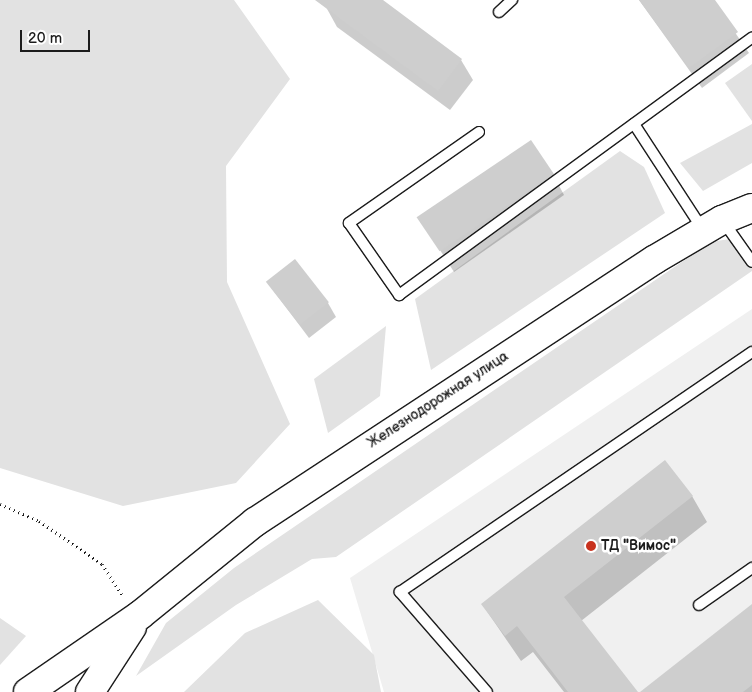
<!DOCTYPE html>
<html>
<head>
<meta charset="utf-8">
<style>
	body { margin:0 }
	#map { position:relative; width:752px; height:692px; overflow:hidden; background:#fff; font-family:"Balsamiq Sans",sans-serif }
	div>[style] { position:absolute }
	.built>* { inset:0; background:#f0f0f0 }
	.green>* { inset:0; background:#e2e2e2 }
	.shadow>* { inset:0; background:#0003 }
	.building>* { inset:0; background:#cecece; transform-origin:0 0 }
	.path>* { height:3px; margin-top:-1.5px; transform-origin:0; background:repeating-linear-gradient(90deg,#1c1c1c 0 1px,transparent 0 5px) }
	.roads { filter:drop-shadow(1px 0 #1c1c1c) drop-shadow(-1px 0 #1c1c1c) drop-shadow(0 1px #1c1c1c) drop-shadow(0 -1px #1c1c1c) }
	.lane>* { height:10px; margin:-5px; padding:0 5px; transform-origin:5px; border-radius:5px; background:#fff }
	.secondary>* { height:28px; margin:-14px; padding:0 14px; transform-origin:14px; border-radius:14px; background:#fff }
	.dots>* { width:14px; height:14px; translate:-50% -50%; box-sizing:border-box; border:2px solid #fff; border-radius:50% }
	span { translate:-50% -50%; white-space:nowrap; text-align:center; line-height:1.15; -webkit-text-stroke:5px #fff; paint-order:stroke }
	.street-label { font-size:14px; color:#1c1c1c }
	.poi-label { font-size:14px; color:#1c1c1c; font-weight:700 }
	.left { translate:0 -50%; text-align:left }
	.scale { position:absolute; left:20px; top:30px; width:70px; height:22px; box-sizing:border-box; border:2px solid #1c1c1c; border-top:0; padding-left:6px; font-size:15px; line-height:18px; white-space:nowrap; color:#1c1c1c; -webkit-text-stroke:4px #fff; paint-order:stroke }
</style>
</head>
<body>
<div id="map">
	<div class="built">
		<div style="clip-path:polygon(752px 309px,752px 692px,384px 692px,350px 578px)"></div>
	</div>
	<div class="green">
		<div style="clip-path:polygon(0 0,234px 0,290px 79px,226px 166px,227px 282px,290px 424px,236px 483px,123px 506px,0 468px)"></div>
		<div style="clip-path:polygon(752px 64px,752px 121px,725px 83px)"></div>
		<div style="clip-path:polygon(752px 124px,752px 163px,703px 191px,680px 163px)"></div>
		<div style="clip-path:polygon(620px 151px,644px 167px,665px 213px,431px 370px,415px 299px)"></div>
		<div style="clip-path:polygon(729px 239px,746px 245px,752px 253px,752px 271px,336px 557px,312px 559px,236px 605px,136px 676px,166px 623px,234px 568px,711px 242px)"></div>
		<div style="clip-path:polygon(386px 326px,380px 396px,328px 433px,314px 379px)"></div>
		<div style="clip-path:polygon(318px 600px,374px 655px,381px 692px,184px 692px,245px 633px)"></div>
		<div style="clip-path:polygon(0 618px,26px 636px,0 665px)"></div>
	</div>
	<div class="shadow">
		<div style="clip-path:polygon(334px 0,381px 0,461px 60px,473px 80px,450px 110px,337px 27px,326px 7px)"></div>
		<div style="clip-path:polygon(639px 0,713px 0,749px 53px,702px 88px)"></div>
		<div style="clip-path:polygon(553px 174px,564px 195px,454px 272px,419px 217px)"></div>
		<div style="clip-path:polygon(267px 282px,328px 303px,336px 317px,309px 338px)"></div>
		<div style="clip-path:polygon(692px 496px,707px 522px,581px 621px,636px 692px,564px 692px,533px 652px,521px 661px,482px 604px)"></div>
		<div style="clip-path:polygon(752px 606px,752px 692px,642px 692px)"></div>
	</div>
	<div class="building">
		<div style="clip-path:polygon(315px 0,383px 0,462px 59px,438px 91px)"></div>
		<div style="clip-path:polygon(639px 0,715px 0,738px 32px,689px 68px)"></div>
		<div style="left:531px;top:140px;width:41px;height:138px;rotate:56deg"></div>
		<div style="left:295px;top:259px;width:55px;height:37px;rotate:52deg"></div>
		<div style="clip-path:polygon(665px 460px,693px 496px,564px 597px,638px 692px,568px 692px,517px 626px,505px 636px,481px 604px)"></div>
		<div style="clip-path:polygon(752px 604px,752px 685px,743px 692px,640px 692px)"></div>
	</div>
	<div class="path">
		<div style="left:0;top:504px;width:43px;rotate:23.6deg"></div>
		<div style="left:39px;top:521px;width:76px;rotate:34.3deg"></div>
		<div style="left:102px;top:564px;width:38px;rotate:57deg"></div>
	</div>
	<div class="roads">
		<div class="lane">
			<div style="left:499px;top:12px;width:18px;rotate:-43deg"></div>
			<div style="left:634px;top:124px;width:126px;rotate:56.9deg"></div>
			<div style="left:479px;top:132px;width:159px;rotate:145deg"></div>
			<div style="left:349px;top:223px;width:88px;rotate:55.2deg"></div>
			<div style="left:399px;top:295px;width:437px;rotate:-36.1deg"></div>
			<div style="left:723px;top:221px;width:50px;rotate:54.7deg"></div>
			<div style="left:699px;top:605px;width:65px;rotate:-34.9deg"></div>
			<div style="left:487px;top:692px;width:133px;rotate:-131deg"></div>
			<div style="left:400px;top:592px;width:426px;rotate:-34.3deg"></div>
		</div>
		<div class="secondary">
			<div style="left:28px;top:692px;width:136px;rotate:-34.5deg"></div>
			<div style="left:140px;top:615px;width:148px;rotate:-39deg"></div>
			<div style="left:255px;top:522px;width:477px;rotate:-33.3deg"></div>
			<div style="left:654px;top:260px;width:79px;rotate:-30.5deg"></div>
			<div style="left:722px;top:220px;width:32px;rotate:-22deg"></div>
			<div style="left:90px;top:692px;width:77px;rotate:-57.1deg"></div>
		</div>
	</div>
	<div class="dots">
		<div style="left:591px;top:546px;background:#c8321e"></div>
	</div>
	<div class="street-label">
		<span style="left:438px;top:400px;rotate:-33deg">Железнодорожная улица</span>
	</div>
	<div class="poi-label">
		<span class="left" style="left:601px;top:546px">ТД "Вимос"</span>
	</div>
	<div class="scale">20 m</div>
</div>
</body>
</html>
